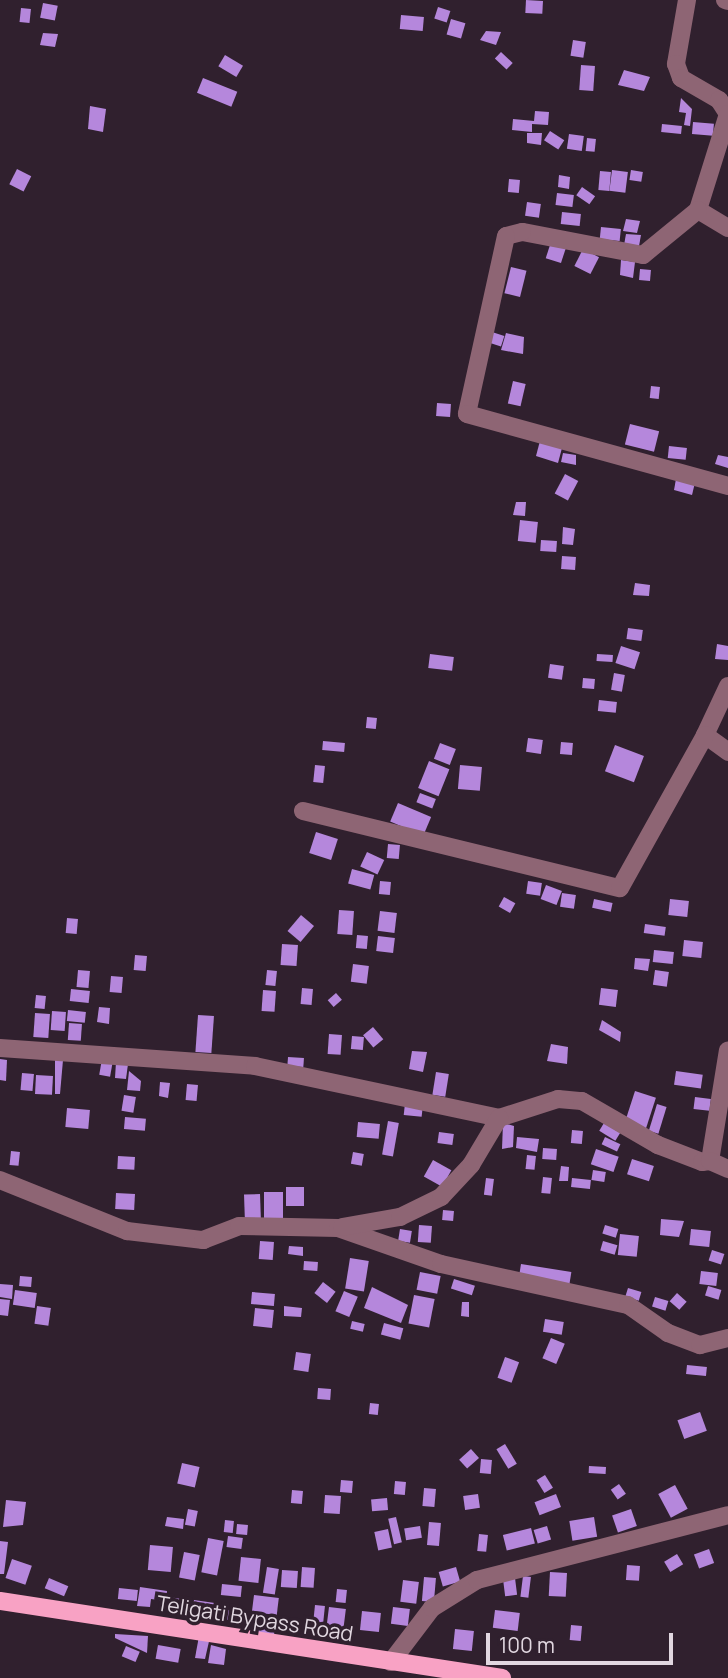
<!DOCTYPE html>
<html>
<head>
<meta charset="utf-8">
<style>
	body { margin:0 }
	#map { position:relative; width:728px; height:1678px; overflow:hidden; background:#30202e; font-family:Manrope,sans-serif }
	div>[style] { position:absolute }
	.building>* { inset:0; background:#b587dc; transform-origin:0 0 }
	.minor>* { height:18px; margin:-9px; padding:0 9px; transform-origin:9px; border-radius:9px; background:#8e6574 }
	.major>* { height:18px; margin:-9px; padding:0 9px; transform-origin:9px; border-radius:9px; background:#f8a2c4 }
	span { translate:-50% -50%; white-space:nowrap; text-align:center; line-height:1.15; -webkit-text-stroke:7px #30202e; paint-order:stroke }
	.street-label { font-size:21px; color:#e1d7e0 }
	.scale { position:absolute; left:486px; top:1633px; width:187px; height:32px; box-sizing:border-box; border:4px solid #e1d7e0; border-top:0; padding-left:9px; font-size:21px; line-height:24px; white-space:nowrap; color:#e1d7e0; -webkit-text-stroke:5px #30202e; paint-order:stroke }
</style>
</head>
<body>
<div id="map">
	<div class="building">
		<div style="left:526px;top:0;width:17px;height:13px;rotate:3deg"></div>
		<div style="left:43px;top:3px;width:15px;height:15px;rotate:11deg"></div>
		<div style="left:438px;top:7px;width:13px;height:12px;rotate:18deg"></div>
		<div style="left:21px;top:8px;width:10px;height:14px;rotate:6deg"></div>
		<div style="left:401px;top:15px;width:23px;height:14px;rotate:5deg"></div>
		<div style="left:451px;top:19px;width:15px;height:16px;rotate:16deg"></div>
		<div style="clip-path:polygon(486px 31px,501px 32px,496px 45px,480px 40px)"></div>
		<div style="clip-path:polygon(43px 33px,58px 34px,55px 47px,40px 45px)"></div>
		<div style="left:573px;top:40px;width:13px;height:16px;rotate:9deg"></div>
		<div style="left:501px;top:52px;width:16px;height:9px;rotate:43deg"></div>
		<div style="left:225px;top:55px;width:21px;height:13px;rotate:31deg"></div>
		<div style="left:581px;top:65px;width:14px;height:25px;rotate:4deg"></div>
		<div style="clip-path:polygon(624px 70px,650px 77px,644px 91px,618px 85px)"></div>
		<div style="left:203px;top:78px;width:37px;height:16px;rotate:22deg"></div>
		<div style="clip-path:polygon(681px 98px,692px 109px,690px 126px,684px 125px,686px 113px,679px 112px)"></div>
		<div style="clip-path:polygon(90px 106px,106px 109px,103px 132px,88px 129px)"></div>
		<div style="clip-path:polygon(535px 111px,549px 112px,548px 125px,532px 124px,532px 132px,512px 130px,513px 119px,534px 121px)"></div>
		<div style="left:693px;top:122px;width:21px;height:12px;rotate:5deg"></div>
		<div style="left:662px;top:124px;width:20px;height:8px;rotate:6deg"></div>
		<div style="left:550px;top:131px;width:17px;height:11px;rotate:33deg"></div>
		<div style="clip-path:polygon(527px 133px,542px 133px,541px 145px,527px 143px)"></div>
		<div style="left:569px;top:134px;width:15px;height:15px;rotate:8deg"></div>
		<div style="left:587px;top:138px;width:9px;height:13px;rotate:6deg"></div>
		<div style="left:17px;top:169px;width:16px;height:17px;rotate:27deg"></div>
		<div style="left:612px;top:170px;width:16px;height:21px;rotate:7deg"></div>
		<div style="left:631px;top:170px;width:12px;height:10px;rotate:9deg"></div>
		<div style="left:600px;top:171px;width:11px;height:19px;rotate:5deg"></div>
		<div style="clip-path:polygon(559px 175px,570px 177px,569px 189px,558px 187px)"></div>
		<div style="left:509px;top:179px;width:11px;height:13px;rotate:5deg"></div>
		<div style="left:582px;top:187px;width:16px;height:10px;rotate:35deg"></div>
		<div style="left:557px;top:193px;width:17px;height:12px;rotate:7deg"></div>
		<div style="left:527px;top:202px;width:14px;height:14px;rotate:8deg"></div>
		<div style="left:562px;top:212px;width:19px;height:12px;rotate:6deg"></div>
		<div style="clip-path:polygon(626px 219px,640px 221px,637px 233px,623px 231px)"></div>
		<div style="left:601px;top:227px;width:20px;height:12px;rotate:6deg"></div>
		<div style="clip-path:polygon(626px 234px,641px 235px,639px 246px,624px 245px)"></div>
		<div style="left:551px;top:242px;width:16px;height:17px;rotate:18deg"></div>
		<div style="left:583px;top:249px;width:18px;height:19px;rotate:27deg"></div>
		<div style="clip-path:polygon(621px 260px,635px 262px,633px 278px,620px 275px)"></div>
		<div style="left:511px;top:267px;width:16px;height:27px;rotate:14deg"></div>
		<div style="left:640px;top:269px;width:11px;height:11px;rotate:5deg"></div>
		<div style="left:492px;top:332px;width:13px;height:11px;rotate:18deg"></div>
		<div style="clip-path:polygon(506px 333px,524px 337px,523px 354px,501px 350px)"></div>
		<div style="left:513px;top:381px;width:13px;height:23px;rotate:13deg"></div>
		<div style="left:651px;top:386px;width:9px;height:12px;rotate:6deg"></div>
		<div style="left:437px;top:403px;width:14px;height:13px;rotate:4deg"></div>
		<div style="left:630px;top:424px;width:30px;height:21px;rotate:14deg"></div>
		<div style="clip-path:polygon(541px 437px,562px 448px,558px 463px,536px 456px)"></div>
		<div style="left:669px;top:446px;width:18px;height:12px;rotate:6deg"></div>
		<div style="clip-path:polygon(563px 453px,576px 455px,576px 465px,561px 462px)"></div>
		<div style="clip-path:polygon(718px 455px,728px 457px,728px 468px,715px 464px)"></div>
		<div style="clip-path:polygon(678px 468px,698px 470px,692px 495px,674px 490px)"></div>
		<div style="left:565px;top:474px;width:15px;height:22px;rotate:28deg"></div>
		<div style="clip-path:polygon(516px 502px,526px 502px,525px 516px,513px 515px)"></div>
		<div style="left:520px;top:520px;width:18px;height:21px;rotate:6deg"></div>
		<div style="clip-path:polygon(563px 527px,575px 529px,573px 545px,562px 544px)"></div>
		<div style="left:541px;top:540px;width:16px;height:11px;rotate:4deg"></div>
		<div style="left:562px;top:556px;width:14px;height:13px;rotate:4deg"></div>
		<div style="clip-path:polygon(635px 583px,650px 585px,649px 596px,633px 595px)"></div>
		<div style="left:628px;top:628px;width:15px;height:11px;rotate:8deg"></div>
		<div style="clip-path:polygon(717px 644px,728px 646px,728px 660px,715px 659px)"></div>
		<div style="left:621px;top:646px;width:20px;height:18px;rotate:18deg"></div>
		<div style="left:430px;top:654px;width:24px;height:14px;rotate:7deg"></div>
		<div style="left:597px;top:654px;width:16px;height:7px;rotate:4deg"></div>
		<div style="left:550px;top:664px;width:14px;height:14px;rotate:8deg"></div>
		<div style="left:614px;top:673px;width:11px;height:17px;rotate:10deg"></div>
		<div style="left:583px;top:678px;width:12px;height:10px;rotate:5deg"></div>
		<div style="left:599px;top:700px;width:18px;height:11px;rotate:6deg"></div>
		<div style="left:367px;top:717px;width:10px;height:11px;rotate:6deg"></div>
		<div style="left:528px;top:738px;width:15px;height:14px;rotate:8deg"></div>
		<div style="left:323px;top:741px;width:22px;height:9px;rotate:5deg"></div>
		<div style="left:561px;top:742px;width:12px;height:12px;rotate:5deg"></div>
		<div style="left:440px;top:743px;width:17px;height:17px;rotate:21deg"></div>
		<div style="left:615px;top:745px;width:31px;height:28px;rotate:21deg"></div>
		<div style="left:429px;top:761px;width:22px;height:29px;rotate:22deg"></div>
		<div style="left:315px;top:765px;width:10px;height:17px;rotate:6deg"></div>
		<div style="left:460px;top:765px;width:22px;height:24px;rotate:5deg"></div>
		<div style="left:420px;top:793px;width:17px;height:10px;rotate:21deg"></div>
		<div style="left:398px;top:803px;width:36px;height:20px;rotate:23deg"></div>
		<div style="left:316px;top:832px;width:23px;height:22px;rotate:18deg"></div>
		<div style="left:388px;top:844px;width:12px;height:14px;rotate:5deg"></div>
		<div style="left:367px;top:852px;width:19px;height:16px;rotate:25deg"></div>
		<div style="left:352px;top:869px;width:23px;height:15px;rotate:15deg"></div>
		<div style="left:380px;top:881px;width:11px;height:13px;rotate:5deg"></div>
		<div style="left:528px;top:881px;width:14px;height:13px;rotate:8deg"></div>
		<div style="left:546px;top:885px;width:17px;height:15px;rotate:21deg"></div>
		<div style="left:562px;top:893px;width:14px;height:14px;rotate:8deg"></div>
		<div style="left:504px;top:897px;width:13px;height:11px;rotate:29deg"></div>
		<div style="left:594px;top:899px;width:19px;height:9px;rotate:12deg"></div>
		<div style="left:670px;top:899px;width:19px;height:16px;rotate:6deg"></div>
		<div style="left:339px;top:910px;width:15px;height:24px;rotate:4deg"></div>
		<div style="left:380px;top:911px;width:17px;height:20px;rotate:7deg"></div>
		<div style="left:301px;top:915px;width:17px;height:21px;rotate:40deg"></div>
		<div style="left:67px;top:918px;width:11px;height:15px;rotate:5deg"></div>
		<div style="left:645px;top:924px;width:21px;height:9px;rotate:8deg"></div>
		<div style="left:357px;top:935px;width:11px;height:13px;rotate:5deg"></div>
		<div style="left:378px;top:936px;width:17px;height:15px;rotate:7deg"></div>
		<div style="left:684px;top:940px;width:19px;height:16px;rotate:6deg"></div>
		<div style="left:282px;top:944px;width:16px;height:21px;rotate:4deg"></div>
		<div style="left:654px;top:950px;width:20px;height:12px;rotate:6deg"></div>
		<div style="left:135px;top:955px;width:12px;height:15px;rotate:5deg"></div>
		<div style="clip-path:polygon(635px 958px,650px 959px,648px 971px,634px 969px)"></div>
		<div style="left:353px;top:964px;width:16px;height:18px;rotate:7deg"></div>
		<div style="left:78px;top:970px;width:12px;height:17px;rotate:5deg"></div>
		<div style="left:267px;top:970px;width:10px;height:15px;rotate:6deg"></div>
		<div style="left:655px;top:970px;width:14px;height:15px;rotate:8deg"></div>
		<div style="left:111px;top:976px;width:12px;height:16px;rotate:5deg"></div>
		<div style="left:302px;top:988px;width:11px;height:16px;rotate:5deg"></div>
		<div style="left:601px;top:988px;width:17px;height:17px;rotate:7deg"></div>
		<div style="left:71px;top:989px;width:19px;height:12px;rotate:6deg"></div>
		<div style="left:263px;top:990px;width:13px;height:21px;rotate:4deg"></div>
		<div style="left:336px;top:993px;width:9px;height:11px;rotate:49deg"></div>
		<div style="left:36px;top:995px;width:10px;height:13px;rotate:6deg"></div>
		<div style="clip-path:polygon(99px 1007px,110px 1008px,109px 1024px,97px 1022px)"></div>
		<div style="left:68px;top:1010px;width:18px;height:11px;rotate:6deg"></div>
		<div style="left:52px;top:1011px;width:14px;height:19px;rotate:4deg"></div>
		<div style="left:35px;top:1013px;width:15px;height:24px;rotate:4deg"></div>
		<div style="left:198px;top:1015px;width:16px;height:37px;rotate:4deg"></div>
		<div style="clip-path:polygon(602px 1020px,621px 1032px,620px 1042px,599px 1030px)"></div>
		<div style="left:69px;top:1023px;width:13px;height:17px;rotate:4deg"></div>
		<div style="left:373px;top:1027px;width:16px;height:13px;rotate:50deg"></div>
		<div style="left:329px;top:1034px;width:13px;height:20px;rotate:4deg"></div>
		<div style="left:352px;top:1036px;width:12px;height:13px;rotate:5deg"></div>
		<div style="clip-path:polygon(551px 1044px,568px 1047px,567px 1064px,547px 1061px)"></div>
		<div style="clip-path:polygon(412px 1051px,427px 1052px,423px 1072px,409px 1069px)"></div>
		<div style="left:288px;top:1057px;width:16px;height:9px;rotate:4deg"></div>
		<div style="clip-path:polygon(0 1059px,7px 1060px,6px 1081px,0 1080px)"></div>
		<div style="clip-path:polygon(55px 1059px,63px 1060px,60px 1094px,55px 1094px)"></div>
		<div style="left:102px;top:1059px;width:11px;height:16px;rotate:10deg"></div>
		<div style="clip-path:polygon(116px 1062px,128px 1064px,126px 1079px,115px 1078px)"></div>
		<div style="clip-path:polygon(129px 1071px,141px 1081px,140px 1091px,127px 1090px)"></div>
		<div style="left:676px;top:1071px;width:27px;height:14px;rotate:8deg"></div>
		<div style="left:436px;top:1072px;width:13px;height:23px;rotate:9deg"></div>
		<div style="left:22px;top:1073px;width:12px;height:17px;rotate:5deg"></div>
		<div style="left:36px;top:1075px;width:17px;height:19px;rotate:3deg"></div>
		<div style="clip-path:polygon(160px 1082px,170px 1083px,168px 1098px,159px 1096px)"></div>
		<div style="left:187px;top:1084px;width:11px;height:16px;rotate:5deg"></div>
		<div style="left:635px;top:1091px;width:22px;height:33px;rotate:18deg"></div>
		<div style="left:124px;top:1095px;width:12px;height:16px;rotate:9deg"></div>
		<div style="left:695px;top:1097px;width:16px;height:12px;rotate:7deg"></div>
		<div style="left:405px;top:1103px;width:18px;height:12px;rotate:6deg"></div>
		<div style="left:657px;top:1104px;width:10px;height:28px;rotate:17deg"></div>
		<div style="left:67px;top:1108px;width:23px;height:19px;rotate:5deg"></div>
		<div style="left:125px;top:1117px;width:21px;height:12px;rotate:5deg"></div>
		<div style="left:388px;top:1121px;width:11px;height:34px;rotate:10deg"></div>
		<div style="left:358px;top:1122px;width:22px;height:15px;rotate:5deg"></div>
		<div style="clip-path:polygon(503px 1123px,514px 1126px,513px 1147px,502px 1149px)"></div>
		<div style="left:604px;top:1123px;width:19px;height:9px;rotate:32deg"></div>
		<div style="left:572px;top:1130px;width:11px;height:13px;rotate:5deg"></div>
		<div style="left:439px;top:1132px;width:15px;height:11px;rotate:8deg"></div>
		<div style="clip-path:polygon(517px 1137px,539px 1139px,537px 1152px,516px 1148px)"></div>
		<div style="left:605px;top:1137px;width:17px;height:8px;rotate:25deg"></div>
		<div style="left:543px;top:1148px;width:14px;height:11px;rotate:4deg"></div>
		<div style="left:596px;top:1149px;width:24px;height:16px;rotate:19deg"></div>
		<div style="left:11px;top:1151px;width:9px;height:14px;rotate:6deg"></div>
		<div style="left:353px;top:1152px;width:11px;height:12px;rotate:10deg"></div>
		<div style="left:527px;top:1155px;width:9px;height:14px;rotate:6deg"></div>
		<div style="left:118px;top:1156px;width:17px;height:13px;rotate:3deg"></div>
		<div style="left:632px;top:1159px;width:23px;height:16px;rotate:18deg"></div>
		<div style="left:433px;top:1160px;width:21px;height:19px;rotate:29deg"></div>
		<div style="clip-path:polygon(561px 1166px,569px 1167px,568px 1181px,559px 1181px)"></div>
		<div style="left:593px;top:1170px;width:13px;height:10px;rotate:9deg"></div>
		<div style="left:543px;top:1177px;width:9px;height:16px;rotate:6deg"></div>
		<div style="left:486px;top:1178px;width:8px;height:17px;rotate:7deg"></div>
		<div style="left:572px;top:1178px;width:19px;height:9px;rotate:6deg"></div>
		<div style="left:286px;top:1187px;width:18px;height:19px"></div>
		<div style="left:264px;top:1192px;width:19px;height:29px"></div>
		<div style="left:116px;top:1193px;width:19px;height:16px;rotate:3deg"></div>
		<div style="left:260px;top:1194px;width:28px;height:16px;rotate:88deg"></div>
		<div style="left:443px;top:1210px;width:11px;height:10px;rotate:5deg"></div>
		<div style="clip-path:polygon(661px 1219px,684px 1221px,679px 1237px,660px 1235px)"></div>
		<div style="left:419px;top:1225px;width:13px;height:17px;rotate:4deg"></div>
		<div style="left:605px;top:1225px;width:14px;height:9px;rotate:17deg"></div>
		<div style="left:400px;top:1229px;width:12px;height:12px;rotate:9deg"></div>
		<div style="left:691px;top:1229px;width:20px;height:16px;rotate:6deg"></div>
		<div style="left:620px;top:1234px;width:19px;height:21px;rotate:6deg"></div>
		<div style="left:260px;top:1241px;width:14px;height:18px;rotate:4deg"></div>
		<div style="left:603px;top:1241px;width:15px;height:10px;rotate:16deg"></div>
		<div style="clip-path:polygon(289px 1246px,303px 1247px,303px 1256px,288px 1254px)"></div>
		<div style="left:712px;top:1250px;width:13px;height:11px;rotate:18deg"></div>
		<div style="left:350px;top:1258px;width:19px;height:31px;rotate:9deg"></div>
		<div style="left:304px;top:1261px;width:14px;height:9px;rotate:4deg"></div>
		<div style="left:521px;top:1264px;width:51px;height:13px;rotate:9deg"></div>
		<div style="left:701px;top:1271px;width:17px;height:13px;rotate:7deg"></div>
		<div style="left:420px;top:1272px;width:21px;height:18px;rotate:11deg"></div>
		<div style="left:20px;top:1276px;width:12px;height:10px;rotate:5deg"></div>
		<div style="left:454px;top:1279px;width:22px;height:10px;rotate:18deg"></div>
		<div style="left:323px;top:1282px;width:16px;height:14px;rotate:38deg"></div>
		<div style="clip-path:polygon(0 1284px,13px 1285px,12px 1299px,0 1297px)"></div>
		<div style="left:708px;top:1286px;width:14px;height:10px;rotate:17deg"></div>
		<div style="clip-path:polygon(372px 1287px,408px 1305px,401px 1323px,364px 1308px)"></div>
		<div style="left:628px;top:1288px;width:14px;height:9px;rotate:17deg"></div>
		<div style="left:15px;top:1290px;width:22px;height:15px;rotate:8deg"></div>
		<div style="left:344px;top:1291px;width:15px;height:22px;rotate:23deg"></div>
		<div style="left:252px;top:1292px;width:23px;height:12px;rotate:5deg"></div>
		<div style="left:677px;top:1293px;width:13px;height:11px;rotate:42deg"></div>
		<div style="left:414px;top:1295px;width:21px;height:29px;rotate:11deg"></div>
		<div style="left:655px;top:1297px;width:14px;height:10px;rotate:17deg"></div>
		<div style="clip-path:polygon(0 1299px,10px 1300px,8px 1316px,0 1315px)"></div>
		<div style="clip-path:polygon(462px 1302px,469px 1302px,469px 1317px,461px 1316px)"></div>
		<div style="left:37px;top:1306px;width:14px;height:18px;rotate:8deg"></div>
		<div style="clip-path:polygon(284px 1306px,302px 1308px,301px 1317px,284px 1316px)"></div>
		<div style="left:255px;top:1308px;width:19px;height:18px;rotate:6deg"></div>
		<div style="left:545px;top:1319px;width:19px;height:13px;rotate:9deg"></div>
		<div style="left:352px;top:1321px;width:13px;height:8px;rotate:13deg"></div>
		<div style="left:384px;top:1323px;width:20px;height:12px;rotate:15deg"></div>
		<div style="left:551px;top:1338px;width:15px;height:22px;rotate:23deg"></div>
		<div style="left:296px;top:1352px;width:15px;height:18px;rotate:8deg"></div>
		<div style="left:505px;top:1357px;width:15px;height:22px;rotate:20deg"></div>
		<div style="left:687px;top:1365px;width:20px;height:9px;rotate:6deg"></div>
		<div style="left:318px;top:1388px;width:13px;height:11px;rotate:4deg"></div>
		<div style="left:370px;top:1403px;width:9px;height:11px;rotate:6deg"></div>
		<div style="left:700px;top:1412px;width:20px;height:24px;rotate:70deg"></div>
		<div style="left:505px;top:1444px;width:23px;height:10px;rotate:59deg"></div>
		<div style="left:471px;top:1449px;width:12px;height:16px;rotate:48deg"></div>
		<div style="left:481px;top:1459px;width:11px;height:14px;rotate:5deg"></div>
		<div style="left:182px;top:1463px;width:18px;height:21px;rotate:13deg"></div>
		<div style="left:589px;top:1466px;width:17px;height:7px;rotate:3deg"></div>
		<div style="left:545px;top:1475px;width:15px;height:10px;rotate:58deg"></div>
		<div style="left:341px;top:1480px;width:12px;height:12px;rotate:5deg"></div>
		<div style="left:395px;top:1481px;width:11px;height:13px;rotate:5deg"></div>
		<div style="left:619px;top:1484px;width:12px;height:10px;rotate:55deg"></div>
		<div style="left:675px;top:1485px;width:27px;height:19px;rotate:62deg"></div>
		<div style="left:424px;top:1488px;width:12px;height:18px;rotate:5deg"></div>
		<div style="left:292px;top:1490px;width:11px;height:13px;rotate:5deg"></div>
		<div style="left:478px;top:1494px;width:14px;height:15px;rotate:82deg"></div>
		<div style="left:556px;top:1494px;width:14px;height:23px;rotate:69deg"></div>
		<div style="left:325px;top:1495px;width:16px;height:18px;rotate:4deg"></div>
		<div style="left:387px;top:1498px;width:12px;height:16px;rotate:85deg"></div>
		<div style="clip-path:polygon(6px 1500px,26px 1502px,23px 1525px,3px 1527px)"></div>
		<div style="left:188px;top:1509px;width:10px;height:16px;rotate:11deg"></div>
		<div style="left:631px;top:1509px;width:18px;height:20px;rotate:71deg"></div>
		<div style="clip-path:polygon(167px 1517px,184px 1519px,183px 1529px,165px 1526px)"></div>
		<div style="left:396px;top:1517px;width:26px;height:8px;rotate:77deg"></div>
		<div style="left:594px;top:1517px;width:20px;height:25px;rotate:81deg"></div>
		<div style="left:225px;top:1520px;width:9px;height:12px;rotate:6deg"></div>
		<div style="left:429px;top:1522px;width:12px;height:23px;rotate:5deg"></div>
		<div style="left:237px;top:1524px;width:11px;height:10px;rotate:5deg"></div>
		<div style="left:420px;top:1526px;width:12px;height:16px;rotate:81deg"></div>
		<div style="left:547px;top:1526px;width:14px;height:14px;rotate:73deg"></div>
		<div style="left:531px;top:1528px;width:16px;height:29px;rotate:76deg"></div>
		<div style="left:388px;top:1529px;width:19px;height:14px;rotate:78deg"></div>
		<div style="left:479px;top:1534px;width:9px;height:17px;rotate:6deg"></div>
		<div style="left:228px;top:1536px;width:15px;height:11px;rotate:8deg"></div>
		<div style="left:208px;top:1538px;width:16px;height:35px;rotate:11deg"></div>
		<div style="clip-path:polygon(0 1541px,8px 1542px,4px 1574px,0 1574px)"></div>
		<div style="left:150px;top:1545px;width:23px;height:25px;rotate:5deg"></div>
		<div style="left:709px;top:1549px;width:15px;height:16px;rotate:70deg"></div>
		<div style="left:184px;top:1552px;width:16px;height:26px;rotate:11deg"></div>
		<div style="left:677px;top:1554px;width:12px;height:15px;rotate:59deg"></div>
		<div style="left:241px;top:1557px;width:20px;height:24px;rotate:6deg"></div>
		<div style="left:12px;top:1559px;width:21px;height:20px;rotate:19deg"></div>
		<div style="left:627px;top:1565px;width:13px;height:15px;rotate:4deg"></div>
		<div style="left:267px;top:1567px;width:12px;height:26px;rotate:9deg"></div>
		<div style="left:302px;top:1567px;width:13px;height:20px;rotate:4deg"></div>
		<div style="left:456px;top:1567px;width:15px;height:18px;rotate:74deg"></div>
		<div style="left:282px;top:1570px;width:16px;height:17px;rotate:4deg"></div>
		<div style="left:550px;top:1572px;width:17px;height:24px;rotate:3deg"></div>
		<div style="left:523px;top:1576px;width:8px;height:21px;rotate:7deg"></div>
		<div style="left:424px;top:1577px;width:12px;height:24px;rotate:5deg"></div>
		<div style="left:49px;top:1578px;width:21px;height:11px;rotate:23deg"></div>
		<div style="left:515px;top:1578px;width:17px;height:12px;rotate:83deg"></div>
		<div style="left:403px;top:1580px;width:16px;height:22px;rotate:7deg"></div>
		<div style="left:222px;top:1584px;width:20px;height:11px;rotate:6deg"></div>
		<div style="clip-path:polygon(140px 1587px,167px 1591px,166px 1601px,151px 1599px,150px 1607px,137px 1606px)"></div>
		<div style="left:119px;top:1588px;width:19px;height:11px;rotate:6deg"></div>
		<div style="left:337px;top:1589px;width:10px;height:13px;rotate:6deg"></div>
		<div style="left:254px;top:1595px;width:25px;height:17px;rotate:7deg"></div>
		<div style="left:168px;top:1597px;width:14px;height:10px;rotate:8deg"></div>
		<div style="left:194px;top:1600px;width:21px;height:15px;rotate:8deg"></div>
		<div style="left:315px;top:1605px;width:10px;height:17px;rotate:6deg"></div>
		<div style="left:329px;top:1607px;width:17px;height:27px;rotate:7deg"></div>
		<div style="left:393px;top:1607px;width:17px;height:17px;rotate:7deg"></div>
		<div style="left:218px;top:1609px;width:21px;height:10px;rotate:5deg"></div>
		<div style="left:495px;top:1610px;width:25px;height:18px;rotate:7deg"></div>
		<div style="left:362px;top:1611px;width:19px;height:19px;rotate:6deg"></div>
		<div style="left:255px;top:1619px;width:21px;height:14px;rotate:8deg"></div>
		<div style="left:571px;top:1625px;width:11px;height:15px;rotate:5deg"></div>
		<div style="left:455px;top:1629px;width:19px;height:20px;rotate:6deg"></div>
		<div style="clip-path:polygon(115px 1634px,148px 1636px,147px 1653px,115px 1638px)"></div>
		<div style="clip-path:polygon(199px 1636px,210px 1637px,205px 1659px,195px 1658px)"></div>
		<div style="left:158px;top:1645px;width:23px;height:14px;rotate:10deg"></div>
		<div style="clip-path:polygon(211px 1645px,226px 1649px,224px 1665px,208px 1663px)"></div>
		<div style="left:126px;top:1646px;width:15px;height:11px;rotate:23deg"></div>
	</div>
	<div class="minor">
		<div style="left:687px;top:0;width:65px;rotate:99.8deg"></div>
		<div style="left:676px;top:64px;width:15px;rotate:70deg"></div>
		<div style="left:681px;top:78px;width:44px;rotate:30.1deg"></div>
		<div style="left:719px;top:100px;width:17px;rotate:57deg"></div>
		<div style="left:728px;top:114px;width:101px;rotate:107.4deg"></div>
		<div style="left:698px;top:210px;width:35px;rotate:31deg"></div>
		<div style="left:725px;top:0;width:3px;rotate:18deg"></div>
		<div style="left:698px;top:210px;width:71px;rotate:140.7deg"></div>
		<div style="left:643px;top:255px;width:123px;rotate:-169.2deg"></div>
		<div style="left:522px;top:232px;width:16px;rotate:166deg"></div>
		<div style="left:506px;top:236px;width:182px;rotate:102.4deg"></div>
		<div style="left:467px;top:414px;width:271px;rotate:15.4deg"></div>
		<div style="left:728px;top:686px;width:54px;rotate:115.1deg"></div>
		<div style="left:705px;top:735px;width:29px;rotate:36deg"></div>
		<div style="left:303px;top:811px;width:326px;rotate:13.7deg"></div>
		<div style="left:620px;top:888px;width:175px;rotate:-60.9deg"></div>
		<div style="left:0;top:1048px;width:256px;rotate:4deg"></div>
		<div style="left:255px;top:1066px;width:249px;rotate:12deg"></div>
		<div style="left:499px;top:1118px;width:62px;rotate:-17.9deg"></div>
		<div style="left:558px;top:1099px;width:24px;rotate:5deg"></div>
		<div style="left:582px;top:1101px;width:88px;rotate:30.1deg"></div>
		<div style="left:658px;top:1145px;width:47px;rotate:21.1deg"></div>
		<div style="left:702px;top:1162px;width:8px;rotate:-7deg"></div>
		<div style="left:710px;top:1161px;width:112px;rotate:-80.8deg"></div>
		<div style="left:710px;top:1161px;width:20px;rotate:24deg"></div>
		<div style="left:0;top:1180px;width:137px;rotate:21.9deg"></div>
		<div style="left:127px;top:1231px;width:77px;rotate:6.8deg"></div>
		<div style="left:203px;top:1240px;width:39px;rotate:-21deg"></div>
		<div style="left:239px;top:1226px;width:99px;rotate:1.2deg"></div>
		<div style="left:338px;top:1228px;width:109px;rotate:19.3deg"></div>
		<div style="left:441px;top:1264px;width:191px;rotate:12.4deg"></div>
		<div style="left:628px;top:1305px;width:49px;rotate:35deg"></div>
		<div style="left:668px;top:1333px;width:34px;rotate:21deg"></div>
		<div style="left:700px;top:1345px;width:29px;rotate:-14deg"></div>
		<div style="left:342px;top:1227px;width:59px;rotate:-9.8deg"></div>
		<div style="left:400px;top:1217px;width:46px;rotate:-26deg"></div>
		<div style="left:441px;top:1197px;width:44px;rotate:-46.8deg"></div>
		<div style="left:471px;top:1165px;width:55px;rotate:-59.2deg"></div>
		<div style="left:391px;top:1662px;width:68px;rotate:-52.8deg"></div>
		<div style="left:432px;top:1608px;width:53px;rotate:-31.9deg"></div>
		<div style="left:477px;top:1580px;width:259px;rotate:-14.5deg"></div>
	</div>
	<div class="major">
		<div style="left:0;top:1601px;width:508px;rotate:8.72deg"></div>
	</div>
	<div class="street-label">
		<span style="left:255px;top:1618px;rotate:9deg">Teligati Bypass Road</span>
	</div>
	<div class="scale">100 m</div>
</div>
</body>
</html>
